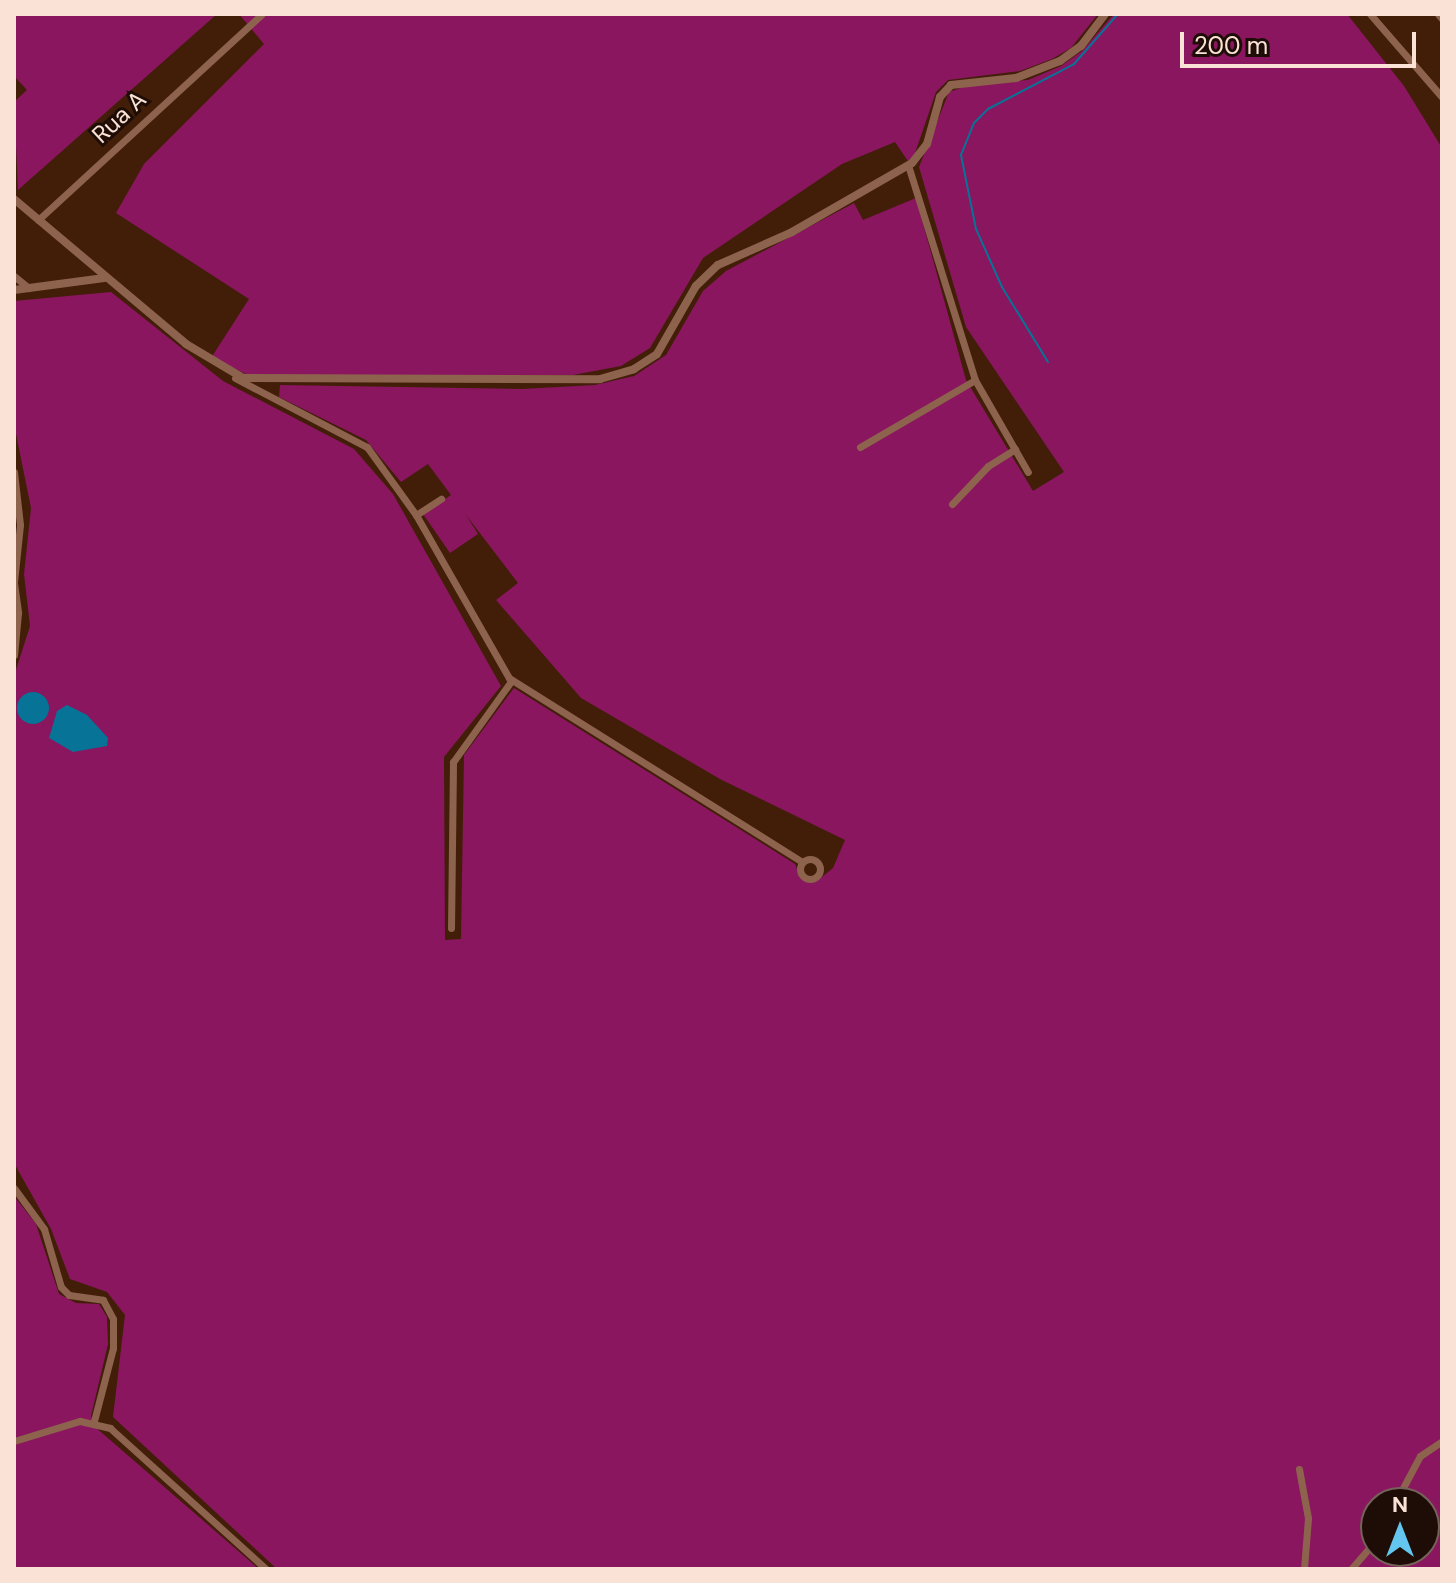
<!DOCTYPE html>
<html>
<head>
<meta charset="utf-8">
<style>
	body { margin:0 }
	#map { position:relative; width:1456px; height:1583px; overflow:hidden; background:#421e09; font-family:"DM Sans",sans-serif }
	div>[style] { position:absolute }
	.green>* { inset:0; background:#8a165f }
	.water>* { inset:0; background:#077396 }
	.round { border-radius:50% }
	.stream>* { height:2px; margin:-1px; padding:0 1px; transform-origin:1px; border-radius:1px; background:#077396 }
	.minor>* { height:7px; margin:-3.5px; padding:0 3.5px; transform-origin:3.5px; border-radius:3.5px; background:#8d634d }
	.minor>.ring { margin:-3.5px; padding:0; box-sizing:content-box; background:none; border:7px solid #8d634d; border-radius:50% }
	.tertiary>* { height:8px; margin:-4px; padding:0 4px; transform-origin:4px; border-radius:4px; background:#8d634d }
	span { translate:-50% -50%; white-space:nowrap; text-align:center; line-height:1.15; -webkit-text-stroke:6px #1e0d06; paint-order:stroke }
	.street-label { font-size:24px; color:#fbe2d6 }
	.frame { position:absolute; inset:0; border:16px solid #fbe2d6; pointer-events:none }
	.north { position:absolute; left:1360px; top:1487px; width:80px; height:80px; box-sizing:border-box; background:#1e0d06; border:2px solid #766259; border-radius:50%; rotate:0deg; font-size:22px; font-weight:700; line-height:32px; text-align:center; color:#fbe2d6 }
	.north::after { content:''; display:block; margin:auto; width:28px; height:36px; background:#64c5ee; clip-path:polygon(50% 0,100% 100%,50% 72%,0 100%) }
	.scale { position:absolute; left:1180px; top:32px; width:236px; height:36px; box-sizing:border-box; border:4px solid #fbe2d6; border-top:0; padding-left:10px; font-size:24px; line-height:28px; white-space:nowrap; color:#fbe2d6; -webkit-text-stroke:6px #1e0d06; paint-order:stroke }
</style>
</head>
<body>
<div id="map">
	<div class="green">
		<div style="clip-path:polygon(14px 14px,217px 14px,18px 190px,14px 102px,27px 90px,14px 76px)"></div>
		<div style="clip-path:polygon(239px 14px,1098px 14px,1071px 48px,1052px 59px,1020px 71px,948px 80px,936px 92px,914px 156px,908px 161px,895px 142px,842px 164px,703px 258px,650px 348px,621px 366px,573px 375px,248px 375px,211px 358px,249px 299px,116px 213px,144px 164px,264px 44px)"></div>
		<div style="clip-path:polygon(evenodd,1114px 14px,1347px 14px,1404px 86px,1442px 148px,1442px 1569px,277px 1569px,113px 1417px,125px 1315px,107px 1292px,70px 1279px,51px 1229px,14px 1163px,14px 676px,30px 626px,24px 574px,31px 508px,14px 424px,14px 301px,111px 292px,223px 381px,354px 449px,393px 494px,501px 686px,444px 757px,445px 940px,461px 939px,464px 755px,514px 688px,795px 864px,801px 879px,817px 881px,833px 868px,845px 840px,720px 779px,581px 698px,496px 600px,518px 583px,466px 515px,478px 534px,450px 553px,423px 514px,451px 495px,428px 464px,401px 482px,366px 440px,279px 397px,280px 385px,522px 389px,595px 385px,634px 376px,666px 355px,703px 291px,726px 271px,854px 203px,863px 220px,916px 198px,966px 380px,1033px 491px,1064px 472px,966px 327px,919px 167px,949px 92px,972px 84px,1028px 80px,1061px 66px,1082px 51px,1114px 14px,1376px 1503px,1424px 1503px,1424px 1551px,1376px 1551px,1376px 1503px)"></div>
		<div style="clip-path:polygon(14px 1196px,36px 1224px,59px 1294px,76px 1303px,99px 1304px,107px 1317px,108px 1344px,91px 1416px,94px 1426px,259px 1569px,14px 1569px)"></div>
	</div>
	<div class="water">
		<div class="round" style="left:17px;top:692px;width:32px;height:32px"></div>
		<div style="clip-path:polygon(67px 705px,87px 715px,108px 738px,107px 746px,73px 752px,49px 738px,57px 711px)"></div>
	</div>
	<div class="stream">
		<div style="left:1048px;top:362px;width:88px;rotate:-121.5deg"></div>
		<div style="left:1002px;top:287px;width:64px;rotate:-114.1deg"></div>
		<div style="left:976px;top:229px;width:76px;rotate:-101.5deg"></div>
		<div style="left:961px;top:155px;width:35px;rotate:-68deg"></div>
		<div style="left:974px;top:123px;width:20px;rotate:-45deg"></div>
		<div style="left:988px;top:109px;width:97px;rotate:-27.6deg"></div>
		<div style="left:1074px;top:64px;width:67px;rotate:-48.7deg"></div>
	</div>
	<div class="minor">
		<div style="left:1370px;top:14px;width:110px;rotate:49.1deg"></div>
		<div style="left:1438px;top:14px;width:6px;rotate:51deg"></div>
		<div style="left:908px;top:165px;width:225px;rotate:72.7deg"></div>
		<div style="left:975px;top:380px;width:106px;rotate:60.1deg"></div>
		<div style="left:38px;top:220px;width:304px;rotate:-42.6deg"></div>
		<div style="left:14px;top:276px;width:19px;rotate:39deg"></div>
		<div style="left:235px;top:378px;width:149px;rotate:27.6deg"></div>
		<div style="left:367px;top:447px;width:84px;rotate:54.2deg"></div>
		<div style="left:416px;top:515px;width:188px;rotate:60.3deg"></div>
		<div style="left:509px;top:678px;width:346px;rotate:32.1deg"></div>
		<div style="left:860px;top:447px;width:133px;rotate:-30.2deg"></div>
		<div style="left:14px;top:472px;width:53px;rotate:83.5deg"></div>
		<div style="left:20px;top:525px;width:57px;rotate:96deg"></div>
		<div style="left:952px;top:504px;width:52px;rotate:-46.5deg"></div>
		<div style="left:988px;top:466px;width:32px;rotate:-32deg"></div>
		<div style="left:416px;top:515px;width:30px;rotate:-33deg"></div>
		<div style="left:14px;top:583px;width:30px;rotate:82deg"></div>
		<div style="left:18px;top:613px;width:42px;rotate:95.4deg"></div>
		<div class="ring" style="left:800px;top:859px;width:13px;height:13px"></div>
		<div style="left:451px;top:928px;width:166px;rotate:-89.3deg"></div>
		<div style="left:453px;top:762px;width:101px;rotate:-54.3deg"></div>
		<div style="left:14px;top:1188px;width:51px;rotate:53.8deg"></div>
		<div style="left:44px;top:1229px;width:60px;rotate:73.7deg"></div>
		<div style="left:61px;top:1287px;width:11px;rotate:45deg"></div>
		<div style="left:69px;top:1295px;width:34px;rotate:8deg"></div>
		<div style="left:103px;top:1300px;width:21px;rotate:62deg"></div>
		<div style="left:113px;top:1319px;width:29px;rotate:90deg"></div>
		<div style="left:113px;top:1348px;width:75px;rotate:104.6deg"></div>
		<div style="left:14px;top:1441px;width:69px;rotate:-16.9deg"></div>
		<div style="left:80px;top:1421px;width:31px;rotate:13deg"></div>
		<div style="left:110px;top:1428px;width:210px;rotate:42.1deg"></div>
		<div style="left:1299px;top:1469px;width:50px;rotate:79.6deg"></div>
		<div style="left:1308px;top:1518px;width:51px;rotate:94.5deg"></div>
		<div style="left:1395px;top:1503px;width:53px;rotate:-62deg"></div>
		<div style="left:1420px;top:1456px;width:27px;rotate:-34deg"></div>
		<div style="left:1351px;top:1569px;width:38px;rotate:-49deg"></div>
	</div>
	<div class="tertiary">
		<div style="left:14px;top:199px;width:225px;rotate:40.1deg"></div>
		<div style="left:186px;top:344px;width:66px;rotate:30.8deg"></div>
		<div style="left:243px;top:378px;width:357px;rotate:0.2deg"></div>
		<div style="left:600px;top:379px;width:35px;rotate:-16deg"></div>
		<div style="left:634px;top:369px;width:27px;rotate:-33deg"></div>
		<div style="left:657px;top:354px;width:78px;rotate:-60.2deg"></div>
		<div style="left:696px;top:286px;width:30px;rotate:-44deg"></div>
		<div style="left:718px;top:265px;width:81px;rotate:-24deg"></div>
		<div style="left:792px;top:232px;width:138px;rotate:-29.9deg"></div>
		<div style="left:912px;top:163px;width:24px;rotate:-52deg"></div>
		<div style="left:927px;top:144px;width:49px;rotate:-74.5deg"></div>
		<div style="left:940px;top:97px;width:16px;rotate:-47deg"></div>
		<div style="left:951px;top:85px;width:65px;rotate:-6.1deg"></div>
		<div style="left:1016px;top:78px;width:47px;rotate:-21.1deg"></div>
		<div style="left:1060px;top:61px;width:26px;rotate:-36deg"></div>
		<div style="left:1081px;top:46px;width:40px;rotate:-53deg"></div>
		<div style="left:14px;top:290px;width:91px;rotate:-7.6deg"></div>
	</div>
	<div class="street-label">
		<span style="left:119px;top:117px;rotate:-43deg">Rua A</span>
	</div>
	<div class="frame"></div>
	<div class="north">N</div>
	<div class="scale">200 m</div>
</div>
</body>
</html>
